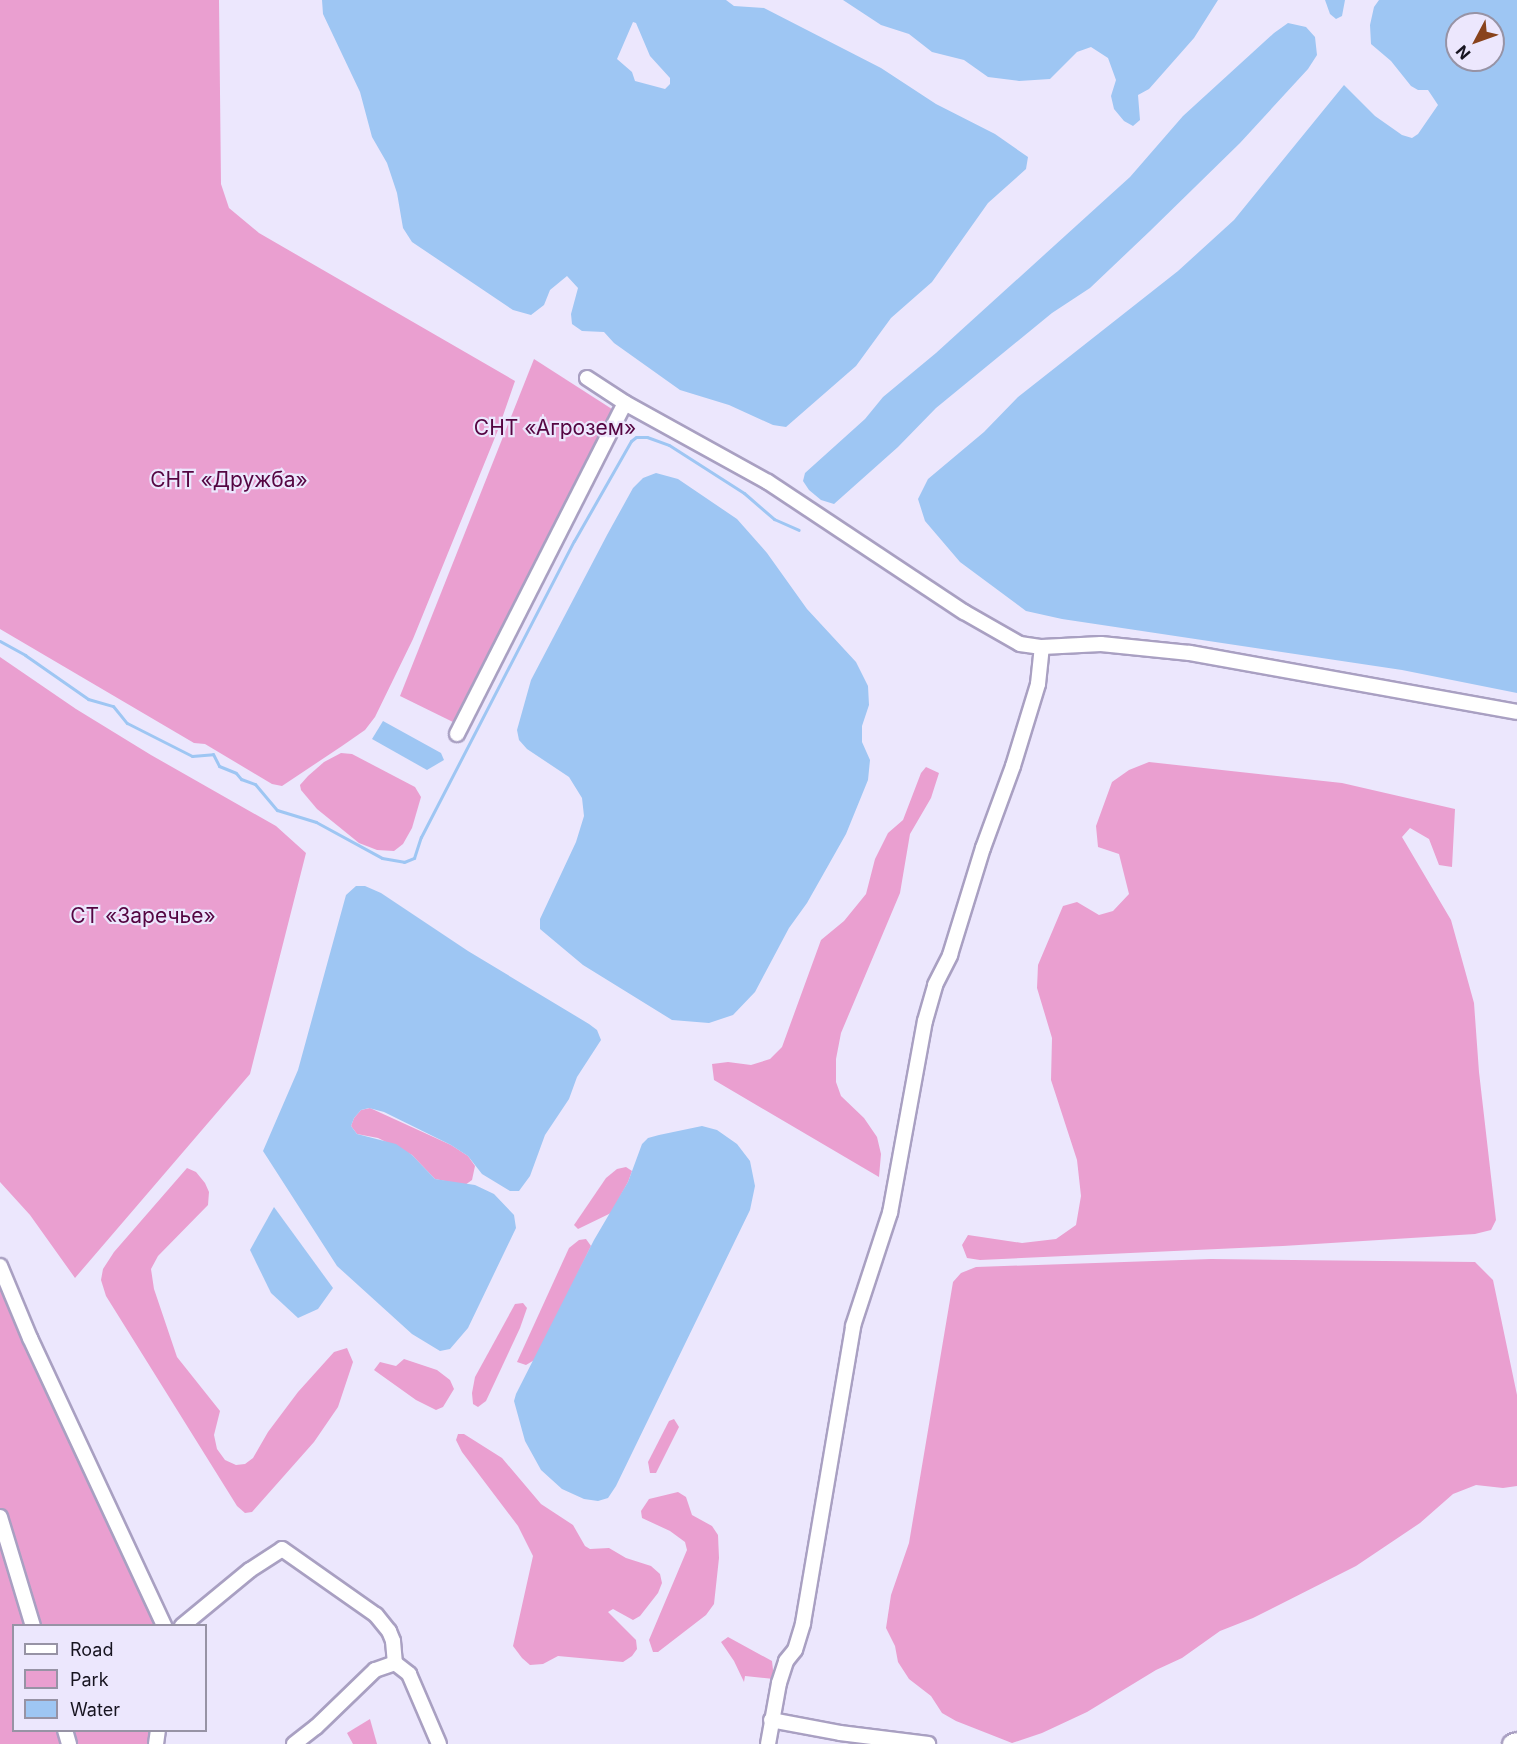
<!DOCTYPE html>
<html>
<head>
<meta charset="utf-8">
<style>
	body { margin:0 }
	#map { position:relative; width:1517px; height:1744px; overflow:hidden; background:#ece7fd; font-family:Inter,sans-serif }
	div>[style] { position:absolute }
	.green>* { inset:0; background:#ea9fd0 }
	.water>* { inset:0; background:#9ec6f3 }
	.stream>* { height:3px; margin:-1.5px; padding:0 1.5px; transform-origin:1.5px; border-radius:1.5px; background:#9ec6f3 }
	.roads { filter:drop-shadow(2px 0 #a9a0c2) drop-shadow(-2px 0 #a9a0c2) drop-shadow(0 2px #a9a0c2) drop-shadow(0 -2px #a9a0c2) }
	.minor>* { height:14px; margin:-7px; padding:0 7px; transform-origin:7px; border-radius:7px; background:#fff }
	.major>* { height:18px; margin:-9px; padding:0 9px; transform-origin:9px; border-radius:9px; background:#fff }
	span { translate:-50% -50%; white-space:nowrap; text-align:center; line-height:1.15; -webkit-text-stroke:4.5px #ece7fd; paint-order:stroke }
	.park-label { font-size:21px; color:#550542 }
	.legend { position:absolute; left:12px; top:1624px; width:195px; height:108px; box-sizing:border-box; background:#ece7fd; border:2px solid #9793a5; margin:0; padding:8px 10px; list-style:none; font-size:18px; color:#171420 }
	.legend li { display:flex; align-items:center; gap:12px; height:30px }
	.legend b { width:30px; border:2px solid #9793a5 }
	.north { position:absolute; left:1445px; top:12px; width:60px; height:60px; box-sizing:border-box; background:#ece7fd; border:2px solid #9793a5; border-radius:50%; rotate:229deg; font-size:16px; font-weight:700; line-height:24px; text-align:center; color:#171420 }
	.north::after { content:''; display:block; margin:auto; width:21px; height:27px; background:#89431c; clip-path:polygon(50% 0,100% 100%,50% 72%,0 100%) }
</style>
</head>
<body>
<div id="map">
	<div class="green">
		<div style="clip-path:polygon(0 0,219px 0,221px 184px,229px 208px,259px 233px,515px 381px,498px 430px,413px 639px,375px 717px,365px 730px,342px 746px,282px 786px,272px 784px,205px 744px,194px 743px,0 629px)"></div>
		<div style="clip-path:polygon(534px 359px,615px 411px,455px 723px,400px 696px)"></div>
		<div style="clip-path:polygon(0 657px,76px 709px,151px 755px,276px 826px,306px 853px,250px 1074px,75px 1278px,30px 1215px,0 1182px)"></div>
		<div style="clip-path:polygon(341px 753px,352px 754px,415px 787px,421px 797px,412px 828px,403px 844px,394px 851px,377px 850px,359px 843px,317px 809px,301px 790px,300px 785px,308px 776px,324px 762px)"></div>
		<div style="clip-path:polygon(1149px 762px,1342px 783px,1455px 809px,1452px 867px,1439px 865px,1429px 839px,1410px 828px,1402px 837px,1451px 920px,1474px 1003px,1479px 1072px,1496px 1220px,1491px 1230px,1475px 1234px,1283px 1246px,980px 1260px,967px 1258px,962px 1245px,968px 1235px,1022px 1243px,1056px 1239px,1076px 1225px,1081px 1196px,1077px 1160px,1051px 1080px,1052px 1038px,1037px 988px,1038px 965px,1063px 906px,1077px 902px,1099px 915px,1113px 911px,1129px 894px,1119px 854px,1098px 847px,1096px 826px,1112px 782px,1129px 770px)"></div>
		<div style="clip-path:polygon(926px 767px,939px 773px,931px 798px,910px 834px,900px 893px,841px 1033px,836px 1059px,836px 1082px,841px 1096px,864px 1118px,877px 1137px,881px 1154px,879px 1177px,714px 1080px,712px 1064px,728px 1062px,751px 1065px,770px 1059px,782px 1047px,821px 940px,844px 921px,866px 894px,875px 859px,888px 833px,903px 820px,921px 773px)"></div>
		<div style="clip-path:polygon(370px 1108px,451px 1145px,468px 1156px,475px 1166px,472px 1180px,465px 1185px,435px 1179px,412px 1155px,378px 1138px,357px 1134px,351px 1126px,354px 1118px,361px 1110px)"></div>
		<div style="clip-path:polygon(626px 1167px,632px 1171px,628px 1182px,611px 1213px,578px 1229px,574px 1225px,606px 1178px,617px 1169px)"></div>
		<div style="clip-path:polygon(187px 1168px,196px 1172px,205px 1183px,209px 1192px,208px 1205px,158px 1256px,151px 1269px,154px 1289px,177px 1357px,220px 1411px,214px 1435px,217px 1449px,225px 1460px,236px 1465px,245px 1464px,253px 1458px,268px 1432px,298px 1392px,334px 1352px,347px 1348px,353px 1362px,338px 1407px,314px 1442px,252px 1512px,245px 1513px,237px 1506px,106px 1296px,101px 1280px,103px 1269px,114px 1252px)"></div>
		<div style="clip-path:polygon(586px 1239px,591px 1246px,536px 1359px,526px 1365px,517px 1362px,569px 1248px,579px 1240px)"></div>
		<div style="clip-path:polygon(1211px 1259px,1475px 1262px,1493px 1280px,1517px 1395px,1517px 1486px,1503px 1488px,1476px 1485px,1453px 1494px,1420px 1523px,1356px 1566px,1253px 1618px,1220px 1631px,1182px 1658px,1156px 1670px,1087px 1712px,1042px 1733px,1012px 1743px,956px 1721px,942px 1713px,931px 1696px,909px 1679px,898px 1662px,895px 1646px,886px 1628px,891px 1595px,909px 1543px,953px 1282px,961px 1273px,976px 1267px)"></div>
		<div style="clip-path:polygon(0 1274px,160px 1625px,14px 1626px,14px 1730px,153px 1731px,151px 1744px,0 1744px)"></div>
		<div style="clip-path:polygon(523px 1303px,527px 1308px,520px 1328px,486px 1401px,478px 1407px,473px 1404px,472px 1393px,475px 1377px,515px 1304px)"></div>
		<div style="clip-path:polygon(404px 1359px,437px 1370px,450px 1380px,454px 1389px,443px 1407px,436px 1410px,416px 1400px,374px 1370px,380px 1362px,396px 1366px)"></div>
		<div style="clip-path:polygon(674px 1419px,679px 1427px,656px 1473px,650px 1473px,648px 1462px,669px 1421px)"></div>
		<div style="clip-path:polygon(458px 1434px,464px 1434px,502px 1458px,541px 1504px,573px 1525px,585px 1546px,590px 1549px,609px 1548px,626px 1558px,651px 1566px,660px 1574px,662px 1583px,658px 1593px,640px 1616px,633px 1620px,613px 1609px,608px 1612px,636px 1640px,637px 1649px,632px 1656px,623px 1662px,558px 1656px,543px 1664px,530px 1665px,522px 1658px,513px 1646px,533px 1556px,518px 1526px,462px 1452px,456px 1440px)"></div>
		<div style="clip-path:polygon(678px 1492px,686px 1497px,692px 1515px,712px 1526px,718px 1535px,719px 1558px,714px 1604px,706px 1615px,658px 1652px,653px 1652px,649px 1640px,687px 1550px,685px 1542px,670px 1531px,642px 1518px,641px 1511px,649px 1499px)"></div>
		<div style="clip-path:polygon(728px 1637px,772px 1661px,774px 1679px,745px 1676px,744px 1682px,734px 1661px,721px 1642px)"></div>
		<div style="clip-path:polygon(370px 1719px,377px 1744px,353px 1744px,347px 1733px)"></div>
	</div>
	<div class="water">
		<div style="clip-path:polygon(evenodd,322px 0,726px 0,734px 6px,764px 8px,881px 68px,936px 104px,995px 134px,1028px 157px,1026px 169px,988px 203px,932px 282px,891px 318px,856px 366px,786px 427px,773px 425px,729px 405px,680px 390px,614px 343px,604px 332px,582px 331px,572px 324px,571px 314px,578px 288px,567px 276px,550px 290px,544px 305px,531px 315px,513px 310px,412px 242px,403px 228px,397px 193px,387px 163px,372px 137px,360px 92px,323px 14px,322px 0,633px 22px,636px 23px,650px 56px,670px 78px,670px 84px,665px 89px,635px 81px,632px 72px,617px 59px,633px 22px)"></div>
		<div style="clip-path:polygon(843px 0,1218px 0,1194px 38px,1149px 89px,1138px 95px,1140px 120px,1133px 126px,1124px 121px,1114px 109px,1111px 96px,1116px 80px,1108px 58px,1091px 47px,1077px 52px,1050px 79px,1019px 81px,988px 77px,964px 60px,932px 52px,909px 34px,881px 25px)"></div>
		<div style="clip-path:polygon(1325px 0,1345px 0,1342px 16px,1336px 19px,1330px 14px)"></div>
		<div style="clip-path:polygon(evenodd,1379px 0,1517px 0,1517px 693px,1402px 670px,1062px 619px,1026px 611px,960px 562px,925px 521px,918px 499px,928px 479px,984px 432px,1018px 397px,1178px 271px,1234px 220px,1344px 85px,1375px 116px,1402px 135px,1412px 138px,1418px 134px,1438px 105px,1428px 90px,1418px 90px,1411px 86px,1391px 61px,1371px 44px,1370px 25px,1374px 7px,1379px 0,1457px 24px,1493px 24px,1493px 60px,1457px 60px,1457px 24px)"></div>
		<div style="clip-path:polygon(1288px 23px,1306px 27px,1315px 37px,1317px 55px,1308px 69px,1240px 143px,1150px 231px,1090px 288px,1052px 313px,936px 408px,898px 447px,834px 504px,821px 500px,809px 490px,803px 481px,805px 473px,865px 419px,883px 397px,936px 353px,1130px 177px,1183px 116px,1274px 33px)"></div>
		<div style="clip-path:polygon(656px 473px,678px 479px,737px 519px,767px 553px,807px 609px,856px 662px,868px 686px,869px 705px,862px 726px,862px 742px,870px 760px,868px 780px,846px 834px,807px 903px,789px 928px,755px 992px,733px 1015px,709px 1023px,672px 1020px,583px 965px,540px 929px,540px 919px,576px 842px,584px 816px,582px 798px,569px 777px,527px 749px,519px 740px,517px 730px,531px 680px,607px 535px,633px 488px,643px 478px)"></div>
		<div style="clip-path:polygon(383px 721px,441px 753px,444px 760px,427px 770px,372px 739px)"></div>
		<div style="clip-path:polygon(356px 886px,365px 886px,381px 893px,468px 951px,589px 1024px,597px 1030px,601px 1040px,577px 1077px,569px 1099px,545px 1135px,530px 1176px,519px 1191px,510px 1191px,482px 1174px,468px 1156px,451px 1145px,384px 1112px,369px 1108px,361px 1110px,354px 1118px,351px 1126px,357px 1134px,396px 1144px,412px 1155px,435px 1179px,475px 1185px,494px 1194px,514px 1215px,516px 1228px,468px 1328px,450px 1349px,440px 1351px,412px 1334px,337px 1266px,263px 1151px,298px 1070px,346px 895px)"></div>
		<div style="clip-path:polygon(702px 1126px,717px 1130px,737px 1144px,750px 1161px,755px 1186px,750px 1210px,616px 1486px,608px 1498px,598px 1501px,584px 1499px,562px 1489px,541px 1470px,525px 1441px,514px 1401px,516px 1394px,594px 1240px,628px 1182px,642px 1144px,648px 1138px,659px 1135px)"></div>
		<div style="clip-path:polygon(274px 1207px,333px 1288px,318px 1309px,298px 1318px,271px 1293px,250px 1250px)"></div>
	</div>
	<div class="stream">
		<div style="left:0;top:641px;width:29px;rotate:29deg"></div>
		<div style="left:25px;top:655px;width:77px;rotate:34.9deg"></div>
		<div style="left:88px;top:699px;width:26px;rotate:16deg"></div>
		<div style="left:113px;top:706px;width:22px;rotate:51deg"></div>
		<div style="left:127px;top:723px;width:73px;rotate:26.9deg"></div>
		<div style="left:192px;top:756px;width:21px;rotate:-5deg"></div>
		<div style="left:213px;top:754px;width:13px;rotate:63deg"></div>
		<div style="left:219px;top:766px;width:18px;rotate:22deg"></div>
		<div style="left:236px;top:773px;width:8px;rotate:50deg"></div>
		<div style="left:241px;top:779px;width:15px;rotate:20deg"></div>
		<div style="left:255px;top:784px;width:34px;rotate:50deg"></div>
		<div style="left:277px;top:810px;width:41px;rotate:17.1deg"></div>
		<div style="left:316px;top:822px;width:75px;rotate:28.6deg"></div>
		<div style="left:382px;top:858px;width:22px;rotate:10deg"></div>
		<div style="left:404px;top:862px;width:11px;rotate:-22deg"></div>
		<div style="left:414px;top:858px;width:22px;rotate:-72deg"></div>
		<div style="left:421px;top:837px;width:333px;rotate:-62.7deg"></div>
		<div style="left:574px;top:541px;width:115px;rotate:-60.3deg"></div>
		<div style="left:631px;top:441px;width:6px;rotate:-39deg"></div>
		<div style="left:636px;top:437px;width:11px"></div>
		<div style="left:647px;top:437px;width:23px;rotate:20deg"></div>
		<div style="left:669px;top:445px;width:89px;rotate:32.6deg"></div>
		<div style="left:744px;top:493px;width:40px;rotate:41deg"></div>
		<div style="left:774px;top:519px;width:27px;rotate:24deg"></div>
	</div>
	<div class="roads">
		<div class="minor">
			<div style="left:587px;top:378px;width:45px;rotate:33.3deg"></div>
			<div style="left:625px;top:403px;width:163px;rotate:28.9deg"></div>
			<div style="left:768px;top:482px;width:235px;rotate:33.6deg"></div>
			<div style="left:964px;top:612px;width:64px;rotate:29.7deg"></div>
			<div style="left:1020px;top:644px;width:22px;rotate:8deg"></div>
			<div style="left:1042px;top:647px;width:59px;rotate:-2.9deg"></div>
			<div style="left:1101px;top:644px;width:89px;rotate:5.8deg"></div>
			<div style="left:1190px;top:653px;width:332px;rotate:10.2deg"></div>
			<div style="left:457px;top:734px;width:371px;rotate:-63.1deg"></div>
			<div style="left:0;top:1266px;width:78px;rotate:67.4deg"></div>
			<div style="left:30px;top:1338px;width:318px;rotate:65deg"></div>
			<div style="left:0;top:1517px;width:114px;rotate:73.2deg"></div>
			<div style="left:182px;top:1626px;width:88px;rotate:-39.5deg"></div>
			<div style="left:250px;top:1570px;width:38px;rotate:-33deg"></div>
			<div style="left:282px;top:1549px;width:115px;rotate:35.1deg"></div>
			<div style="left:376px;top:1615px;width:21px;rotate:51deg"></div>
			<div style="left:389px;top:1631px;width:11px;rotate:68deg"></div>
			<div style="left:393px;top:1641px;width:22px;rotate:85deg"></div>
			<div style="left:771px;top:1720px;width:70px;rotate:10.7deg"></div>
			<div style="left:840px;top:1733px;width:89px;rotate:7.1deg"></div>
			<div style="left:65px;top:1730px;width:15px;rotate:74deg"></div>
			<div style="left:156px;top:1744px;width:14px;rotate:-82deg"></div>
			<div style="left:294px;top:1744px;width:28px;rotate:-38deg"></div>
			<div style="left:316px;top:1727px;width:82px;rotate:-44deg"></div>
			<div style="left:375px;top:1670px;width:21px;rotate:-19deg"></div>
			<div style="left:395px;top:1663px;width:18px;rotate:38deg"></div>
			<div style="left:409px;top:1674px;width:76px;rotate:66.8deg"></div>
			<div style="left:768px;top:1744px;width:62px;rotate:-79.8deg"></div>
			<div style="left:779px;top:1683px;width:23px;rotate:-72deg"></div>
			<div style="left:786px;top:1661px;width:14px;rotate:-51deg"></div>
			<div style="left:795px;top:1650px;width:28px;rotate:-73deg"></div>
			<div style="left:803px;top:1623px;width:301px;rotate:-80.4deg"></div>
			<div style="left:853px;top:1326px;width:119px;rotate:-71.9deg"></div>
			<div style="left:890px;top:1213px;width:195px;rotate:-79.7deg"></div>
			<div style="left:925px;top:1021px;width:37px;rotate:-74deg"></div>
			<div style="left:935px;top:985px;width:34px;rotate:-63deg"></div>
			<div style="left:950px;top:955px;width:112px;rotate:-72.9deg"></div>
			<div style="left:983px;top:848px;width:87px;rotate:-69.9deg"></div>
			<div style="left:1013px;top:766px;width:86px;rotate:-73deg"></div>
			<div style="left:1038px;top:684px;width:37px;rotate:-84deg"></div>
		</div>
		<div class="major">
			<div style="left:1512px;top:1744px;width:5px;rotate:-22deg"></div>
		</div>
	</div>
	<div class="park-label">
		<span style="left:555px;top:428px">СНТ «Агрозем»</span>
		<span style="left:229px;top:480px">СНТ «Дружба»</span>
		<span style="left:143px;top:916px">СТ «Заречье»</span>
	</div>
	<ul class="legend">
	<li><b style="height:8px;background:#fff"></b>Road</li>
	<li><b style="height:16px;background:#ea9fd0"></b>Park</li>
	<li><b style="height:16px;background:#9ec6f3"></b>Water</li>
	</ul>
	<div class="north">N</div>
</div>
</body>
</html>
